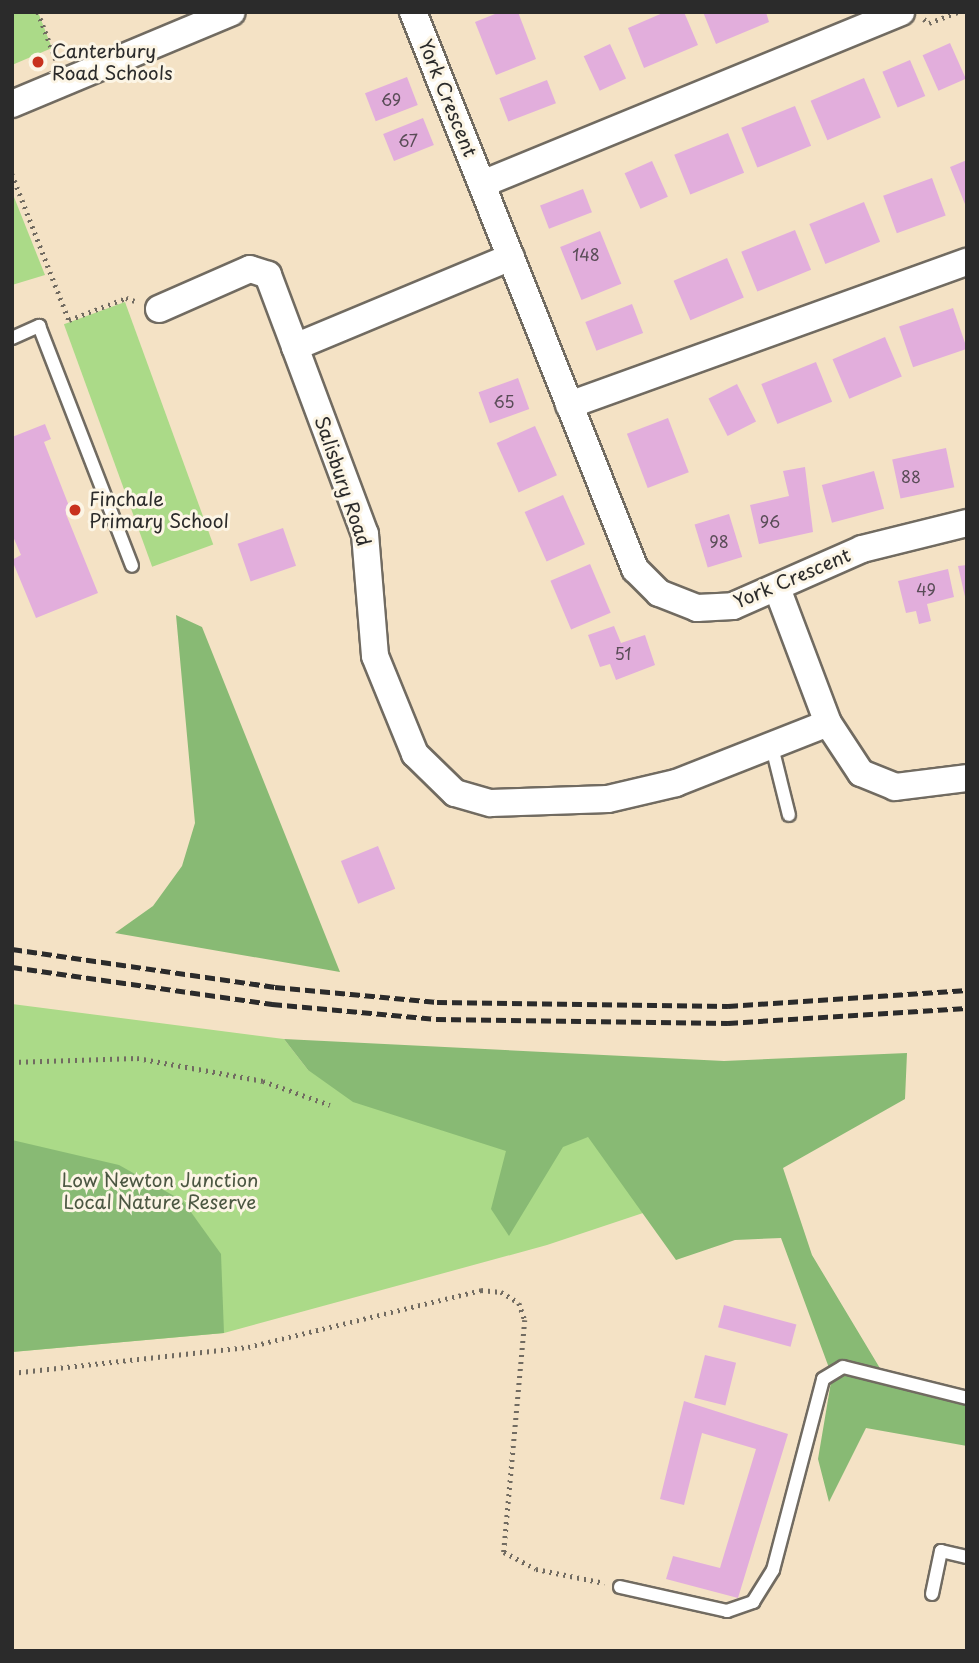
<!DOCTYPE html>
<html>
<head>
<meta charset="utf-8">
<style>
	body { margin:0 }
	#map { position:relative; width:979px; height:1663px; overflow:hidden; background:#f4e2c5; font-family:"Playpen Sans",sans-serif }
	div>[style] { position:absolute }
	.green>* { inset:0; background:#abda88; transform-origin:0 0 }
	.forest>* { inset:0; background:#88ba74 }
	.building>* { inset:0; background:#e2aedc; transform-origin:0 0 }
	.path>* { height:4.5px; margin-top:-2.25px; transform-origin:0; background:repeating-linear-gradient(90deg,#716b61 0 2px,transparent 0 7px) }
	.roads { filter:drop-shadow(2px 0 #716b61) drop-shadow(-2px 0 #716b61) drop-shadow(0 2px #716b61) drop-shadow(0 -2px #716b61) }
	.service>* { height:12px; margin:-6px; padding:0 6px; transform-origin:6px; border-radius:6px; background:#fff }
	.minor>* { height:26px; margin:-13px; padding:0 13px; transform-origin:13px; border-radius:13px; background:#fff }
	.rail>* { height:5px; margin-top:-2.5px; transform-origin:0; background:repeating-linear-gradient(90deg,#2b2b2b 0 10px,transparent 0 15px) }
	.dots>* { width:19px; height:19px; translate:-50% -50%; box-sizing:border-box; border:4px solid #fcf5e5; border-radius:50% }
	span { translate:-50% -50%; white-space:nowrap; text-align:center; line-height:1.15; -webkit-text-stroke:6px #fcf5e5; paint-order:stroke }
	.number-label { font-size:16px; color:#594c57 }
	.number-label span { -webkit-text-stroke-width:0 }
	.poi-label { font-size:19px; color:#2b2b2b }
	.left { translate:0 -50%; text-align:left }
	.street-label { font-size:19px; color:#2b2b2b }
	.park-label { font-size:19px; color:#4b5742 }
	.frame { position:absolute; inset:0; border:14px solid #2b2b2b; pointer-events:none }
</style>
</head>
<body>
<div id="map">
	<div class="green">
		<div style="clip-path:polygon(12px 12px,38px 12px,52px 48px,12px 65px)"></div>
		<div style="clip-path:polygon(12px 192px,45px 275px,12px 285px)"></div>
		<div style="left:125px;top:302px;width:258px;height:65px;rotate:70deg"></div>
		<div style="clip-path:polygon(12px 1004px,284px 1039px,308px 1070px,681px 1137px,748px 1178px,547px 1245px,224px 1333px,12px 1352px)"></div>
	</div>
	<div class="forest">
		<div style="clip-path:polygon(176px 615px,202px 627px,340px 972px,115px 933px,153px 906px,182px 866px,195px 823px)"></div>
		<div style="clip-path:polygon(284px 1039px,724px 1061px,907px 1053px,905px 1099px,783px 1168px,812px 1255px,884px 1375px,967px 1395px,967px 1446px,866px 1428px,829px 1502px,818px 1459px,832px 1376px,781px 1238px,735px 1240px,676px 1260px,588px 1137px,563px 1147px,509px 1236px,491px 1209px,506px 1151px,353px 1102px,308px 1070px)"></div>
		<div style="clip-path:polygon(12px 1140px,119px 1165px,183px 1201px,221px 1254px,224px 1333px,12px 1352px)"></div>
	</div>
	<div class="building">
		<div style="clip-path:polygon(500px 12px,518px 12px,536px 59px,496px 75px,475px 22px)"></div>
		<div style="clip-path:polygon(665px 12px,684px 12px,698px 45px,644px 68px,628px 28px)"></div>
		<div style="clip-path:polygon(703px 12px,766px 12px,769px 22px,716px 44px)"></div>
		<div style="left:950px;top:43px;width:39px;height:30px;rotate:66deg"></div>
		<div style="left:610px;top:44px;width:38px;height:29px;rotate:65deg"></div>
		<div style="left:910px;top:60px;width:39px;height:30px;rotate:67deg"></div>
		<div style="left:407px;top:77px;width:30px;height:45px;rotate:69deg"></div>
		<div style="left:864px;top:78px;width:43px;height:58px;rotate:67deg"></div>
		<div style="left:547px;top:80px;width:25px;height:51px;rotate:69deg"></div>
		<div style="left:795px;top:106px;width:43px;height:58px;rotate:68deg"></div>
		<div style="left:423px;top:118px;width:29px;height:43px;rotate:68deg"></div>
		<div style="left:728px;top:133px;width:43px;height:58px;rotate:68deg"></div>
		<div style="clip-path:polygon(967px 160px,967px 209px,950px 167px)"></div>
		<div style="left:652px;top:161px;width:39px;height:30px;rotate:66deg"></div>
		<div style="left:932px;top:178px;width:40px;height:52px;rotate:70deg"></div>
		<div style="left:583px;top:189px;width:25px;height:46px;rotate:69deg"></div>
		<div style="left:864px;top:202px;width:43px;height:59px;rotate:68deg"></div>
		<div style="left:795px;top:230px;width:43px;height:58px;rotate:68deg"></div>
		<div style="left:600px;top:231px;width:57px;height:43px;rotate:68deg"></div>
		<div style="left:727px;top:258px;width:43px;height:58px;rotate:67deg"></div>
		<div style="left:632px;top:304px;width:31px;height:50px;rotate:69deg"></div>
		<div style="left:953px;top:308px;width:43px;height:57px;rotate:71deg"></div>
		<div style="left:885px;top:337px;width:43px;height:57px;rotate:67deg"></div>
		<div style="left:816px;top:362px;width:43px;height:59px;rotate:68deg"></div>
		<div style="left:518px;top:378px;width:33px;height:42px;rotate:70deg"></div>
		<div style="left:737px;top:384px;width:42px;height:32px;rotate:63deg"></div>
		<div style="left:668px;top:418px;width:58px;height:44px;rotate:69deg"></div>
		<div style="clip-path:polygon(45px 424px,51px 439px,44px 442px,71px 511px,66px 514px,98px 593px,36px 618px,12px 560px,21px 555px,12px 534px,12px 437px)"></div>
		<div style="left:535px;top:426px;width:54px;height:42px;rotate:66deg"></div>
		<div style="left:946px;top:448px;width:40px;height:55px;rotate:78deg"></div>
		<div style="clip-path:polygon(805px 467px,813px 532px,759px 544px,750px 505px,789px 496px,783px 471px)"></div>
		<div style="left:874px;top:471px;width:39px;height:54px;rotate:75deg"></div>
		<div style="left:563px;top:495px;width:54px;height:42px;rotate:66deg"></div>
		<div style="left:729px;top:514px;width:45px;height:36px;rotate:73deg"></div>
		<div style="left:283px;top:528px;width:40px;height:48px;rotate:71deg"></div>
		<div style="left:590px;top:564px;width:53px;height:43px;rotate:67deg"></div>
		<div style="clip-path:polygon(967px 565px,967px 600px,966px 601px,958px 566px)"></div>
		<div style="clip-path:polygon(948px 569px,954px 597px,927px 604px,931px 621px,919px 624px,916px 611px,906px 613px,898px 581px)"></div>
		<div style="clip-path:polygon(614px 626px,621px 643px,645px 635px,655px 665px,616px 680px,610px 664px,600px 667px,588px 635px)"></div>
		<div style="left:378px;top:846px;width:46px;height:40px;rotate:68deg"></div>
		<div style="left:724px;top:1305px;width:75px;height:23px;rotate:15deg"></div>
		<div style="left:705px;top:1355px;width:32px;height:44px;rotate:14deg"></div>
		<div style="clip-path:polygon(684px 1401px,788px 1434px,738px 1598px,666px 1579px,673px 1556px,720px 1568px,756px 1449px,702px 1433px,684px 1505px,660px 1499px)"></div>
	</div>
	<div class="path">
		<div style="left:38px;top:12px;width:51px;rotate:69.4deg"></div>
		<div style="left:924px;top:19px;width:6px;rotate:39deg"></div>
		<div style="left:929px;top:23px;width:31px;rotate:-21deg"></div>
		<div style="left:12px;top:174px;width:157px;rotate:68.7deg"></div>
		<div style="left:69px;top:320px;width:61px;rotate:-21.1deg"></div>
		<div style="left:126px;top:298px;width:9px;rotate:18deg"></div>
		<div style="left:12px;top:1062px;width:125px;rotate:-1.8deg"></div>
		<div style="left:137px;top:1058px;width:128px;rotate:10.3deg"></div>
		<div style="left:263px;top:1081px;width:71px;rotate:19.7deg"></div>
		<div style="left:12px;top:1373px;width:237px;rotate:-6.3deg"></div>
		<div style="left:248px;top:1347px;width:240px;rotate:-13.7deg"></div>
		<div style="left:481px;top:1290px;width:20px;rotate:6deg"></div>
		<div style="left:501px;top:1292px;width:21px;rotate:31deg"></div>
		<div style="left:519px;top:1303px;width:18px;rotate:71deg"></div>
		<div style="left:525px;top:1320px;width:233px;rotate:95.2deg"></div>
		<div style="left:504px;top:1552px;width:36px;rotate:28deg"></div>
		<div style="left:536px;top:1569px;width:70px;rotate:11.5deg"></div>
	</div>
	<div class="roads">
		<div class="service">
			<div style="left:12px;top:338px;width:30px;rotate:-24deg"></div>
			<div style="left:39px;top:326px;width:257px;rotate:68.8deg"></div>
			<div style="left:772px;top:747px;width:70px;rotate:76deg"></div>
			<div style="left:620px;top:1587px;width:110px;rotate:12.6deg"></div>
			<div style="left:727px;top:1611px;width:28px;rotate:-19deg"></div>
			<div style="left:753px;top:1602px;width:38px;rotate:-58deg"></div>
			<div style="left:773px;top:1570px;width:197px;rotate:-75.3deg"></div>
			<div style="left:823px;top:1379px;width:23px;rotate:-31deg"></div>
			<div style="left:843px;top:1367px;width:128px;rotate:14deg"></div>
			<div style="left:932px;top:1594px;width:44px;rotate:-78.2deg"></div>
			<div style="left:941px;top:1551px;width:27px;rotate:13deg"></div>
		</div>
		<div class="minor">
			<div style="left:413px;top:12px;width:600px;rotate:68.27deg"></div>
			<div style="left:635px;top:569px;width:34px;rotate:45deg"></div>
			<div style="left:659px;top:593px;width:41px;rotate:21.5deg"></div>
			<div style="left:697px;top:608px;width:36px;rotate:-3deg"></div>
			<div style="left:733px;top:606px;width:141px;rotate:-23.8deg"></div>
			<div style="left:862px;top:549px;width:108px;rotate:-13.9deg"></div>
			<div style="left:12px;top:104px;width:238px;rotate:-22.7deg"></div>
			<div style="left:482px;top:184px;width:453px;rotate:-22.3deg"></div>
			<div style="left:511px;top:257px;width:234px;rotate:157.4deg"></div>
			<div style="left:295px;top:347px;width:200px;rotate:69.5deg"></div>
			<div style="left:365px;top:534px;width:122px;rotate:85.3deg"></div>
			<div style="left:375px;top:656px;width:106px;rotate:67.8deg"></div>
			<div style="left:415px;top:754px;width:56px;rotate:44.3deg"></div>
			<div style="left:455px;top:793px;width:37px;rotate:16deg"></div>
			<div style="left:491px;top:803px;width:117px;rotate:-2deg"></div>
			<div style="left:608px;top:799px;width:70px;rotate:-13.2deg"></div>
			<div style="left:676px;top:783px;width:163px;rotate:-21.5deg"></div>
			<div style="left:159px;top:309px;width:99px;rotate:-23.7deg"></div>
			<div style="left:250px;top:269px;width:19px;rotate:18deg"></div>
			<div style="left:268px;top:275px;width:77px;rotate:69.4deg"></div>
			<div style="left:569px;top:405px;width:423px;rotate:-19.8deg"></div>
			<div style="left:777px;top:588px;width:144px;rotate:69.3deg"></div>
			<div style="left:828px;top:723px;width:60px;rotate:56.6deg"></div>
			<div style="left:861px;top:773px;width:37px;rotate:22deg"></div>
			<div style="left:895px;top:787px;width:73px;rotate:-7.1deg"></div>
		</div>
	</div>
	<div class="rail">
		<div style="left:12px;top:949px;width:266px;rotate:8.2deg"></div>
		<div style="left:275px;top:987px;width:163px;rotate:5.3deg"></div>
		<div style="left:437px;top:1002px;width:291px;rotate:0.8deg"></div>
		<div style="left:728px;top:1006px;width:240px;rotate:-3.8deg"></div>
		<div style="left:12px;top:967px;width:263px;rotate:8.1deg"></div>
		<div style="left:272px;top:1004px;width:165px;rotate:5.2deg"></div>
		<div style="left:436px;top:1019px;width:292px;rotate:0.8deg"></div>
		<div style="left:728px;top:1023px;width:239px;rotate:-3.6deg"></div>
	</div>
	<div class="dots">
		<div style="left:38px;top:62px;background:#c8321e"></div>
		<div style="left:75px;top:510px;background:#c8321e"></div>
	</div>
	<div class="number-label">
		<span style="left:391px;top:99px">69</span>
		<span style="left:408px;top:140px">67</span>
		<span style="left:586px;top:254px">148</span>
		<span style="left:504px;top:401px">65</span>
		<span style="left:911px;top:476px">88</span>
		<span style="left:770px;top:521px">96</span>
		<span style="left:719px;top:541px">98</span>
		<span style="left:926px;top:589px">49</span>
		<span style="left:623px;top:653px">51</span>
	</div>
	<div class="poi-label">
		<span class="left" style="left:52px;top:62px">Canterbury<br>Road Schools</span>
		<span class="left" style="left:89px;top:510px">Finchale<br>Primary School</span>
	</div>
	<div class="street-label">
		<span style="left:448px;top:98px;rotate:68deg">York Crescent</span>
		<span style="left:343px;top:481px;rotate:71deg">Salisbury Road</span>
		<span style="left:792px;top:578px;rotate:-23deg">York Crescent</span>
	</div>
	<div class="park-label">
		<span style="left:160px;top:1191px">Low Newton Junction<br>Local Nature Reserve</span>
	</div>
	<div class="frame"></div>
</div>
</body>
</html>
